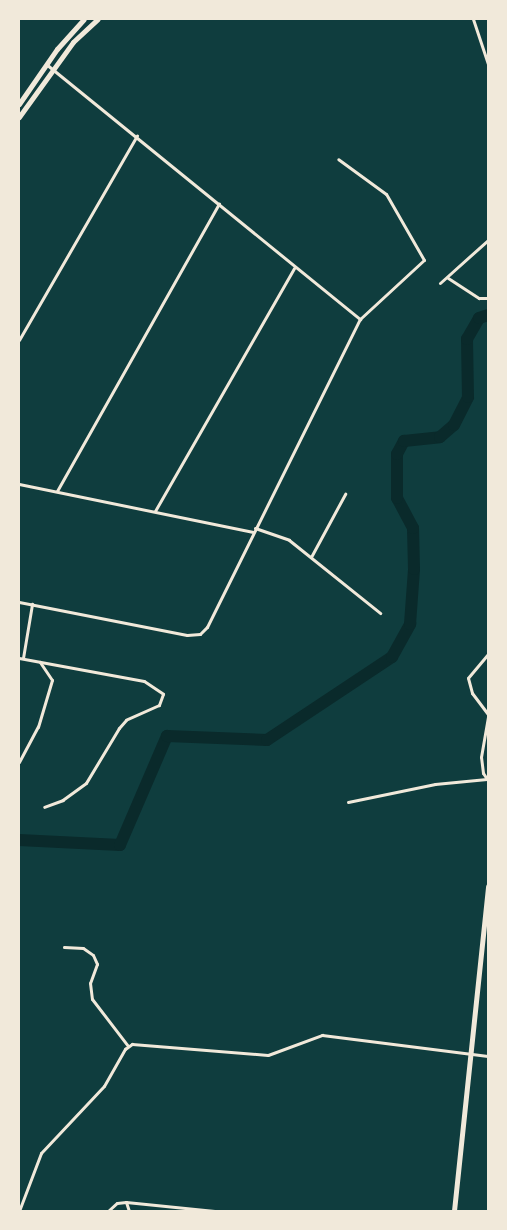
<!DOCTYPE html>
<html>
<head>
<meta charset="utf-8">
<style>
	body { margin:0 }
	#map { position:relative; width:507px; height:1230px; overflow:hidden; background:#0f3d3e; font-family:"Work Sans",sans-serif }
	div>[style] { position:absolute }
	.river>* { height:12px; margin:-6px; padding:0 6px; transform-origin:6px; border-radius:6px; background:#0a2a2b }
	.minor>* { height:3px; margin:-1.5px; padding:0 1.5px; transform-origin:1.5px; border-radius:1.5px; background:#f1e9da }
	.tertiary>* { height:4.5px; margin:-2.25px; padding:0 2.25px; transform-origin:2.25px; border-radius:2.25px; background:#f1e9da }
	.secondary>* { height:5px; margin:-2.5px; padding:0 2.5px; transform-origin:2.5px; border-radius:2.5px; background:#f1e9da }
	span { translate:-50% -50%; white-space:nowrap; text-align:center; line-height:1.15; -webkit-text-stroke:5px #f1e9da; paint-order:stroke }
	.frame { position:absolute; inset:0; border:20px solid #f1e9da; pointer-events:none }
</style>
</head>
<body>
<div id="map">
	<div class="river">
		<div style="left:19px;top:840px;width:101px;rotate:2.8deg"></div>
		<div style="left:120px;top:845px;width:119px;rotate:-66.7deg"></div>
		<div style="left:167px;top:736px;width:100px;rotate:2.3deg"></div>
		<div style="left:267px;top:740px;width:150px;rotate:-33.6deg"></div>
		<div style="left:392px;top:657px;width:38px;rotate:-61deg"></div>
		<div style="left:410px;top:624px;width:55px;rotate:-85.8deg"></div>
		<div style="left:414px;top:569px;width:41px;rotate:-91.4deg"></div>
		<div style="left:413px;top:528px;width:34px;rotate:-118deg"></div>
		<div style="left:397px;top:498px;width:44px;rotate:-90deg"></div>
		<div style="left:397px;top:454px;width:15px;rotate:-62deg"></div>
		<div style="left:404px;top:441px;width:36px;rotate:-6deg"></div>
		<div style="left:440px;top:437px;width:18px;rotate:-41deg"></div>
		<div style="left:454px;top:425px;width:31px;rotate:-63deg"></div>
		<div style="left:468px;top:397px;width:58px;rotate:-91deg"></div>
		<div style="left:467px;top:339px;width:24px;rotate:-60deg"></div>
		<div style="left:479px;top:318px;width:9px;rotate:-18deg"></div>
	</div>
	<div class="minor">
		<div style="left:473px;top:19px;width:47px;rotate:71.6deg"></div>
		<div style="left:46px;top:64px;width:405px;rotate:39.1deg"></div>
		<div style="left:448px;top:278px;width:37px;rotate:33deg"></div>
		<div style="left:479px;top:298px;width:9px"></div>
		<div style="left:440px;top:283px;width:64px;rotate:-41.9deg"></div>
		<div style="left:19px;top:340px;width:236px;rotate:-60deg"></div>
		<div style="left:19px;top:484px;width:239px;rotate:11.6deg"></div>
		<div style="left:57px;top:491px;width:330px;rotate:-60.6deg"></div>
		<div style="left:155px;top:511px;width:280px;rotate:-60.2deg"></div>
		<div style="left:255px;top:528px;width:36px;rotate:19deg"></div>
		<div style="left:289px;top:540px;width:117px;rotate:38.7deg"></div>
		<div style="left:311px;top:557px;width:72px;rotate:-61.6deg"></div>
		<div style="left:19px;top:602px;width:171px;rotate:11.1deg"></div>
		<div style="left:187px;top:635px;width:13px;rotate:-4deg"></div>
		<div style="left:200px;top:634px;width:10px;rotate:-45deg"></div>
		<div style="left:207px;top:627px;width:344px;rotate:-63.6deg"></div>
		<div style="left:360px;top:319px;width:87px;rotate:-42.7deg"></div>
		<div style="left:424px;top:260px;width:76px;rotate:-119.9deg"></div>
		<div style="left:386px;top:194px;width:59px;rotate:-143.9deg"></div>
		<div style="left:488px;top:654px;width:31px;rotate:130deg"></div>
		<div style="left:468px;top:678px;width:16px;rotate:75deg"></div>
		<div style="left:472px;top:693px;width:26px;rotate:53deg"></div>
		<div style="left:19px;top:658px;width:127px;rotate:10.4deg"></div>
		<div style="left:144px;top:681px;width:23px;rotate:34deg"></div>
		<div style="left:163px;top:694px;width:12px;rotate:110deg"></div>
		<div style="left:159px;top:705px;width:36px;rotate:156deg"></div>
		<div style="left:126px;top:720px;width:11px;rotate:131deg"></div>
		<div style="left:119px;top:728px;width:64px;rotate:121deg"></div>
		<div style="left:86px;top:783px;width:29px;rotate:144deg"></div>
		<div style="left:63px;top:800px;width:20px;rotate:160deg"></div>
		<div style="left:23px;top:658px;width:55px;rotate:-80.5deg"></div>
		<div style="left:19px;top:762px;width:40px;rotate:-62deg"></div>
		<div style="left:38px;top:727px;width:49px;rotate:-73.4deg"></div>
		<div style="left:52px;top:680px;width:22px;rotate:-124deg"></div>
		<div style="left:487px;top:779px;width:7px;rotate:-124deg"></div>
		<div style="left:483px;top:773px;width:16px;rotate:-97deg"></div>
		<div style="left:481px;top:757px;width:41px;rotate:-80.1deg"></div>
		<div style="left:348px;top:802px;width:89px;rotate:-11.7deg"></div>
		<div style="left:435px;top:784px;width:52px;rotate:-5.5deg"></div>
		<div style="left:64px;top:947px;width:19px;rotate:3deg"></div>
		<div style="left:83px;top:948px;width:12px;rotate:35deg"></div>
		<div style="left:93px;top:955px;width:10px;rotate:66deg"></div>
		<div style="left:97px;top:964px;width:20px;rotate:110deg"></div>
		<div style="left:90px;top:983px;width:16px;rotate:83deg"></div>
		<div style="left:92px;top:999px;width:59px;rotate:52.5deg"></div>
		<div style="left:126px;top:1202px;width:9px;rotate:72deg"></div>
		<div style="left:19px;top:1211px;width:62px;rotate:-69.2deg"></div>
		<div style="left:41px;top:1153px;width:92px;rotate:-46.8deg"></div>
		<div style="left:104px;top:1086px;width:43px;rotate:-60.4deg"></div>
		<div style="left:125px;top:1049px;width:9px;rotate:-36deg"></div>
		<div style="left:132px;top:1044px;width:136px;rotate:4.6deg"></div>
		<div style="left:268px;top:1055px;width:58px;rotate:-20.3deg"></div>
		<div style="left:322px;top:1035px;width:167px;rotate:7.2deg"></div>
		<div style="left:108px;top:1211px;width:12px;rotate:-42deg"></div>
		<div style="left:117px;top:1203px;width:9px;rotate:-6deg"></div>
		<div style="left:126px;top:1202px;width:89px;rotate:5.8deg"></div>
	</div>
	<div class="tertiary">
		<div style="left:454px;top:1211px;width:326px;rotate:-84deg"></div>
	</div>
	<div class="secondary">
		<div style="left:19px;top:104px;width:67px;rotate:-55.4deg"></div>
		<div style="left:57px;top:49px;width:40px;rotate:-48deg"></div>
		<div style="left:19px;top:117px;width:92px;rotate:-54.2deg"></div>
		<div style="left:73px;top:42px;width:34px;rotate:-43deg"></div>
	</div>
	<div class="frame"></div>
</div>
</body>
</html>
